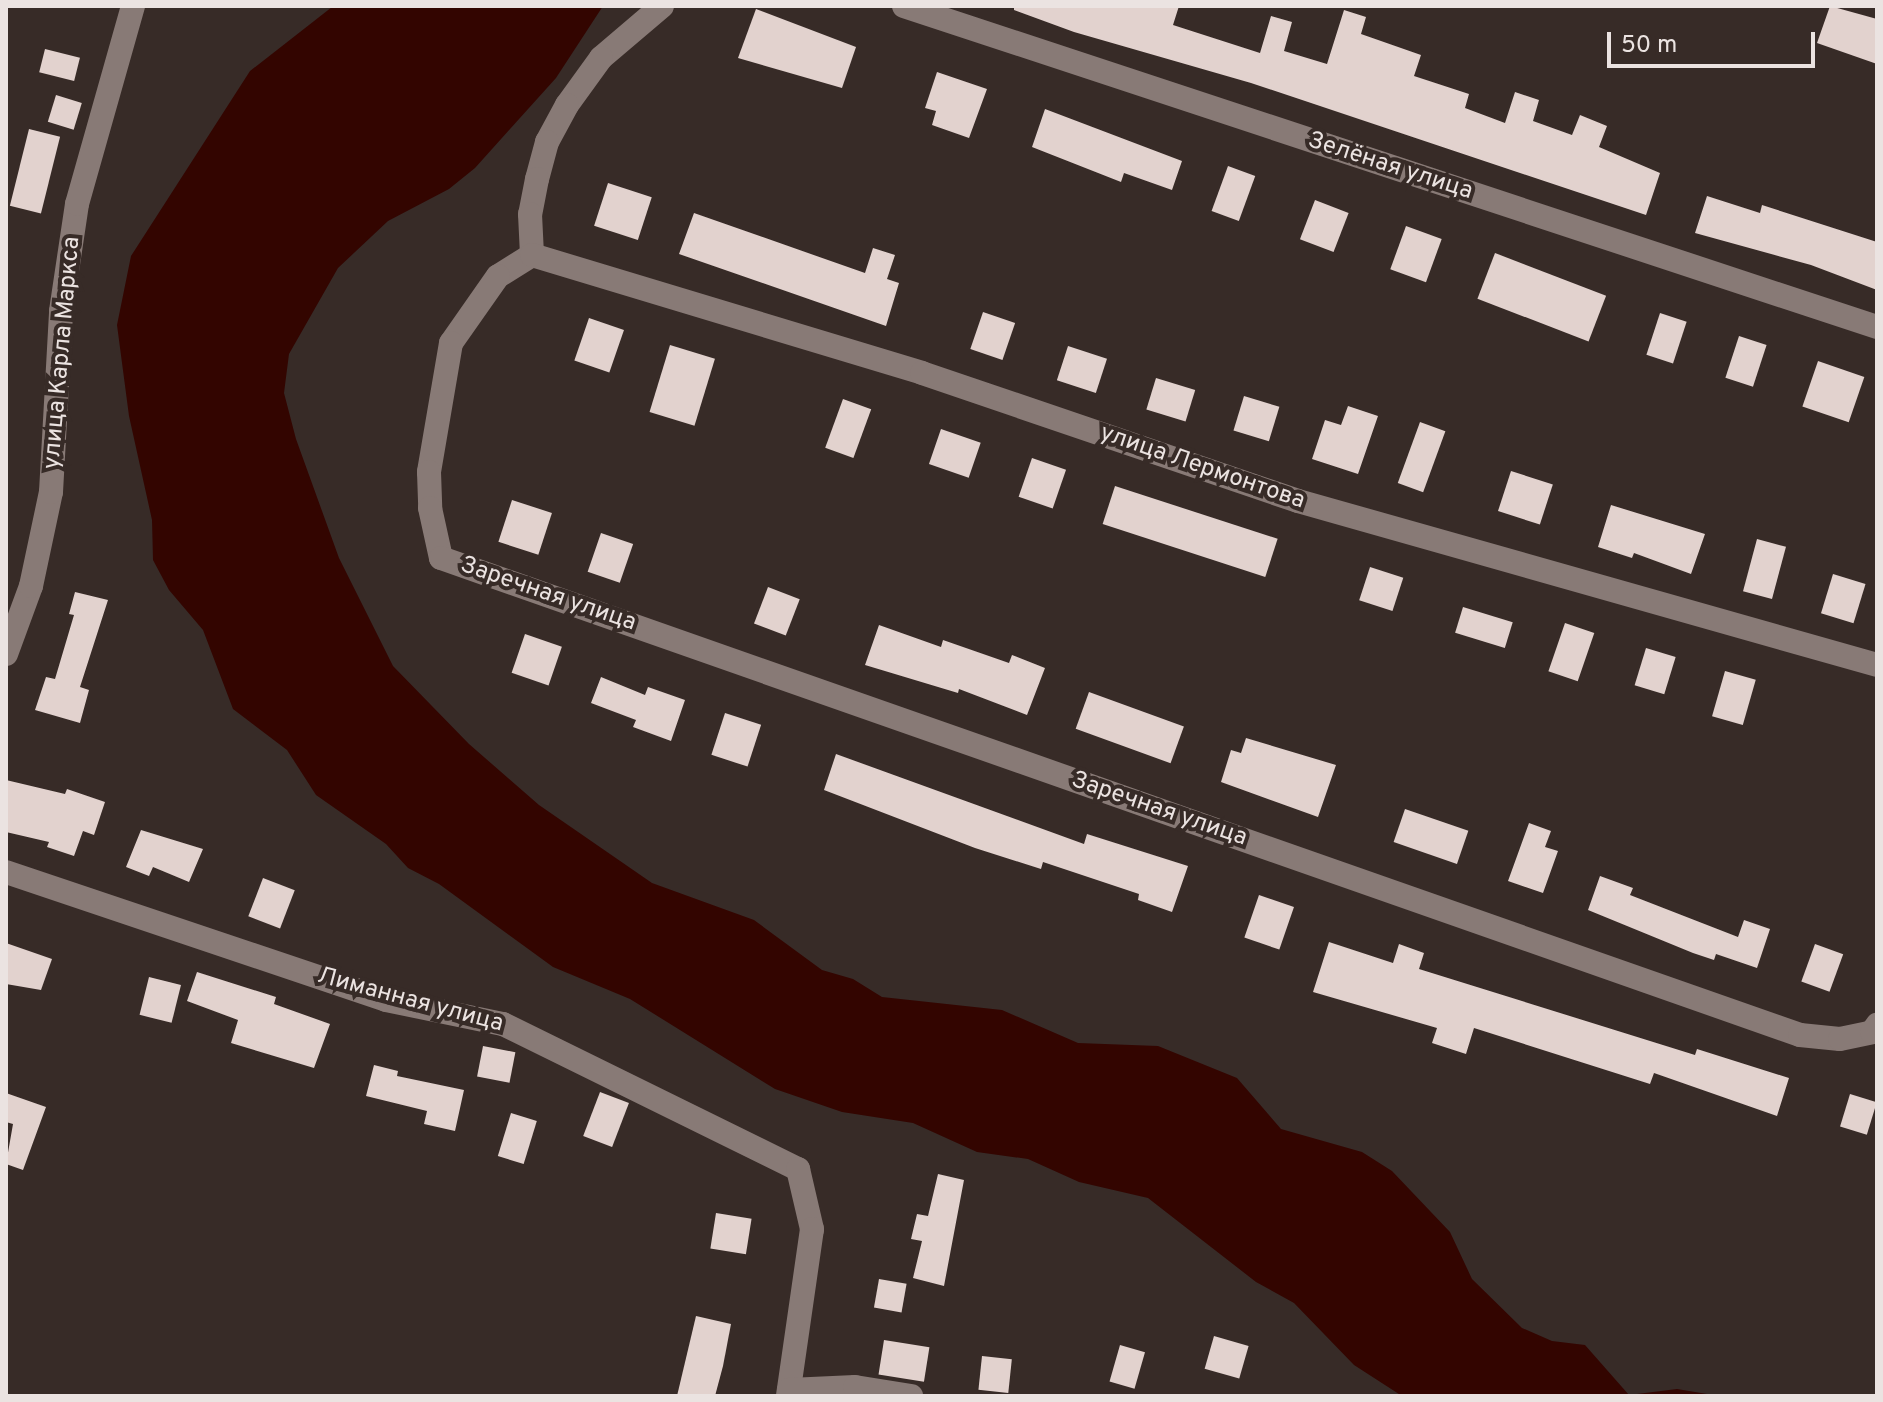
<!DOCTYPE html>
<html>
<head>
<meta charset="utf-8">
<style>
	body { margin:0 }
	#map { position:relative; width:1883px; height:1402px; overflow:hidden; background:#372b27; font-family:Overpass,sans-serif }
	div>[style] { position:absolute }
	.water>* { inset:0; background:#330500 }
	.building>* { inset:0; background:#e2d2ce; transform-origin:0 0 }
	.street>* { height:24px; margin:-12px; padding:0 12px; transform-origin:12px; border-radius:12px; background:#887a76 }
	span { translate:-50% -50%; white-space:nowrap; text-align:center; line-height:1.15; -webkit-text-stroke:8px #372b27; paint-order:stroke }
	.street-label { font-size:24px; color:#ebe3e1 }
	.frame { position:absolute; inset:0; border:8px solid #ebe3e1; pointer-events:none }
	.scale { position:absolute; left:1607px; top:32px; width:208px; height:36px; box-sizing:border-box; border:4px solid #ebe3e1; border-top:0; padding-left:10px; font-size:24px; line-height:28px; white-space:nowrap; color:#ebe3e1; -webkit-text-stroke:6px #372b27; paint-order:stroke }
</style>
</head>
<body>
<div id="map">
	<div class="water">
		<div style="clip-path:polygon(603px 6px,556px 78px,475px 168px,449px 189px,388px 221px,338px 268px,289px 354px,284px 393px,296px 439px,339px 558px,393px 666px,469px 744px,539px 805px,652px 883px,754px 920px,822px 970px,853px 979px,882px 997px,1002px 1010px,1078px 1043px,1158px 1046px,1237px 1078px,1281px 1129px,1362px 1152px,1392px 1171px,1450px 1232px,1472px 1279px,1522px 1328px,1552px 1341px,1585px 1345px,1629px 1395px,1677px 1389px,1719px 1396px,1402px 1396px,1354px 1365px,1294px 1303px,1256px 1282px,1148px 1198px,1079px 1182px,1028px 1159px,977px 1152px,913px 1123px,842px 1112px,775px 1089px,630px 999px,553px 967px,439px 884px,408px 868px,386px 844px,316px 795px,287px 750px,233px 709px,203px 630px,169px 590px,153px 560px,152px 520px,129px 416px,117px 325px,131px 256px,250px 71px,332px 7px)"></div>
	</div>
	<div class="building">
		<div style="clip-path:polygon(1014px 6px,1179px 6px,1173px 25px,1260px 53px,1271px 16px,1292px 22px,1284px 51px,1327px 64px,1344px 10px,1366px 17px,1361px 34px,1421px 55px,1414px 76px,1469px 94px,1465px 108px,1505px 123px,1515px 92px,1539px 100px,1533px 121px,1572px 135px,1580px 115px,1607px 126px,1599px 147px,1660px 173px,1646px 215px,1251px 83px,1074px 32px,1014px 10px)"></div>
		<div style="clip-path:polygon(1830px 6px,1877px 19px,1877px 64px,1817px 43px)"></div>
		<div style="clip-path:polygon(756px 9px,856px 47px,842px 88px,738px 58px)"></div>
		<div style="left:45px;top:49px;width:36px;height:24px;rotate:14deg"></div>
		<div style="clip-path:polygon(937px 72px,987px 89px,969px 138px,932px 125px,936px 111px,925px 108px)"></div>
		<div style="left:56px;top:95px;width:27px;height:28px;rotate:17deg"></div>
		<div style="clip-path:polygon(1045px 109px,1182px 161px,1172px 190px,1124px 173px,1121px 182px,1032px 147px)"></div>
		<div style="left:29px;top:129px;width:32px;height:79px;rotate:14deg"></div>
		<div style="left:1228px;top:166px;width:29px;height:48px;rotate:20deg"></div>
		<div style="left:608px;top:183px;width:46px;height:45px;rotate:18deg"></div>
		<div style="clip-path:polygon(1707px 196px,1760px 213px,1762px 205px,1877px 242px,1877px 290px,1811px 265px,1695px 233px)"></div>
		<div style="left:1315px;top:200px;width:36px;height:42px;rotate:21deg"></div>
		<div style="clip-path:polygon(694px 213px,865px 273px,873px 248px,895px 255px,887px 279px,899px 283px,886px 326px,679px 254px)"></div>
		<div style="left:1406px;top:226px;width:38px;height:46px;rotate:20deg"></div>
		<div style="left:1495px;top:253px;width:119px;height:49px;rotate:21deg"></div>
		<div style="left:983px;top:312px;width:34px;height:39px;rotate:19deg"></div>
		<div style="left:1660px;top:313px;width:28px;height:44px;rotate:18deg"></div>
		<div style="left:589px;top:318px;width:37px;height:45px;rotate:19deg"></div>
		<div style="left:1739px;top:336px;width:29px;height:44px;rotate:18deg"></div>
		<div style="left:670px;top:345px;width:47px;height:70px;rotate:17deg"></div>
		<div style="left:1068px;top:346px;width:41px;height:36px;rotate:18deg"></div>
		<div style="left:1818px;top:361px;width:49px;height:48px;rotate:19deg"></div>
		<div style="left:1156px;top:378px;width:41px;height:33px;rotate:17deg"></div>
		<div style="left:1244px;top:396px;width:37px;height:36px;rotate:17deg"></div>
		<div style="left:843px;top:399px;width:30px;height:52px;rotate:20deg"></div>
		<div style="clip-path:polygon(1348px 406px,1378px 416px,1358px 474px,1312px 459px,1325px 420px,1341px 425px)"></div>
		<div style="left:1420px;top:422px;width:27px;height:65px;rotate:20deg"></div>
		<div style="left:941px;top:429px;width:42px;height:37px;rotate:19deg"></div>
		<div style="left:1032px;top:458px;width:36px;height:41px;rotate:19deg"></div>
		<div style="left:1511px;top:471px;width:44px;height:42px;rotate:18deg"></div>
		<div style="left:1115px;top:486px;width:171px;height:40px;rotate:18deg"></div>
		<div style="left:512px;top:500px;width:42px;height:44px;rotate:18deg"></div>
		<div style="clip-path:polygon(1611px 505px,1705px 534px,1691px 574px,1634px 553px,1632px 558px,1598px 547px)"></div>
		<div style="left:601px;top:533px;width:34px;height:41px;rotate:19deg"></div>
		<div style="left:1757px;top:539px;width:30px;height:54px;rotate:15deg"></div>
		<div style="left:1370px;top:567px;width:35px;height:35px;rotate:18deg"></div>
		<div style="left:1833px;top:574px;width:34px;height:41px;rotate:17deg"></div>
		<div style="left:768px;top:587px;width:34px;height:39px;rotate:21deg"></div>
		<div style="clip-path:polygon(75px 592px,108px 600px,80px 687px,89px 690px,80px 723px,35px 710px,46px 677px,55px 679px,74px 615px,69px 614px)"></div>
		<div style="left:1463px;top:607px;width:52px;height:27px;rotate:17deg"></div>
		<div style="left:1565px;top:623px;width:31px;height:51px;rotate:19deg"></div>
		<div style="clip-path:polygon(879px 625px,941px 647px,943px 640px,1009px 663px,1012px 655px,1045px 668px,1027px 715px,959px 689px,958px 693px,865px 665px)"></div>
		<div style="left:525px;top:634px;width:39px;height:41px;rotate:19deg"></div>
		<div style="left:1646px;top:648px;width:31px;height:39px;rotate:17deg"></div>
		<div style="left:1725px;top:671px;width:32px;height:47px;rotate:16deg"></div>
		<div style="clip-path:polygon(601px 677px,645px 695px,648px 687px,685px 700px,671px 741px,633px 727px,636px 720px,591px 703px)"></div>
		<div style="left:1089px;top:692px;width:101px;height:39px;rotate:20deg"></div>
		<div style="left:725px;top:713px;width:38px;height:44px;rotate:18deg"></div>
		<div style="clip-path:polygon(1246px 738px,1336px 765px,1318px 817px,1221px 782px,1231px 750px,1241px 753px)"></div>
		<div style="clip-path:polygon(836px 754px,1084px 844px,1087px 834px,1188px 866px,1172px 912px,1138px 900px,1139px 894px,1043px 862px,1041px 869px,975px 848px,824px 790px)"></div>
		<div style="clip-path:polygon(6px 780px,65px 794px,67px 789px,105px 802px,94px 835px,83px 831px,74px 856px,47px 847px,49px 842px,6px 832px)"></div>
		<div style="left:1405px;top:809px;width:67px;height:35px;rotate:19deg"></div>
		<div style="clip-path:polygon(1529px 823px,1551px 831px,1545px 847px,1558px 851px,1543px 893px,1508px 881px)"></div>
		<div style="clip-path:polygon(141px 830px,203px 849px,189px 882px,153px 867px,149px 876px,126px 867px)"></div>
		<div style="clip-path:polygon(1600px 876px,1633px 888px,1630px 895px,1738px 937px,1744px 920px,1770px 929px,1757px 968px,1716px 954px,1714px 960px,1693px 953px,1588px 910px)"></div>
		<div style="left:263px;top:878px;width:34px;height:41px;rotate:21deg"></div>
		<div style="left:1259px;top:895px;width:37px;height:45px;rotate:19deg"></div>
		<div style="clip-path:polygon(1329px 942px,1393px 963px,1399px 944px,1424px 953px,1419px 969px,1695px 1055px,1697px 1049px,1789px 1078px,1777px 1116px,1654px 1073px,1650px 1084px,1474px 1028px,1466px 1054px,1432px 1043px,1437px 1028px,1313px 992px)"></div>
		<div style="clip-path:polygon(6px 943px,52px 959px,41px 990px,6px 984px)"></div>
		<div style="left:1815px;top:944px;width:30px;height:40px;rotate:20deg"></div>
		<div style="clip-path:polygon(197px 972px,276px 997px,274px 1004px,330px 1024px,314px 1068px,231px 1043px,238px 1020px,187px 1001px)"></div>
		<div style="left:149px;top:977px;width:33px;height:39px;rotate:14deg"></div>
		<div style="left:483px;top:1046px;width:33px;height:31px;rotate:11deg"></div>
		<div style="clip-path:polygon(374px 1065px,398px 1071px,397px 1076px,464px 1090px,455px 1131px,424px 1124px,427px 1111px,366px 1096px)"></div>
		<div style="left:600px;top:1092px;width:31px;height:47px;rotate:21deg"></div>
		<div style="clip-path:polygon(6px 1093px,46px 1107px,23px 1170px,6px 1164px,13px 1124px,6px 1122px)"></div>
		<div style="left:1850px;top:1094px;width:28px;height:34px;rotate:17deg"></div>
		<div style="left:511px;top:1113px;width:27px;height:45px;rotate:17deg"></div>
		<div style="clip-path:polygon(938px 1174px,964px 1180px,944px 1286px,913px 1278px,922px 1241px,911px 1239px,917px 1214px,928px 1216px)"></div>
		<div style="left:716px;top:1213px;width:36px;height:36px;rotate:9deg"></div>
		<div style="left:879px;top:1279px;width:28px;height:29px;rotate:10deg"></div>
		<div style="clip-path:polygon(696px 1316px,731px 1324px,723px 1366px,715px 1396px,677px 1396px)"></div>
		<div style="left:1214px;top:1336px;width:36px;height:34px;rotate:16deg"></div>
		<div style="left:884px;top:1340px;width:46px;height:35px;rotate:9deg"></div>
		<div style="left:1120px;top:1345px;width:26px;height:38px;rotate:16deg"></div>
		<div style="left:982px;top:1356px;width:30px;height:34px;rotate:6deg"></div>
	</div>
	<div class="street">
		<div style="left:662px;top:6px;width:80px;rotate:139.6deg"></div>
		<div style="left:601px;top:58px;width:58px;rotate:125.9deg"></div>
		<div style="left:567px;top:105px;width:42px;rotate:118.4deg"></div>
		<div style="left:547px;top:142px;width:38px;rotate:105deg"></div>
		<div style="left:537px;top:179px;width:36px;rotate:101deg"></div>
		<div style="left:530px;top:214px;width:41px;rotate:87.2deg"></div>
		<div style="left:532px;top:255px;width:40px;rotate:148deg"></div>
		<div style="left:498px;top:276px;width:82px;rotate:125deg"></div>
		<div style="left:451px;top:343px;width:131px;rotate:99.7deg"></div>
		<div style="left:429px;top:472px;width:36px;rotate:88deg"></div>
		<div style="left:430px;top:508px;width:51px;rotate:77.6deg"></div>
		<div style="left:441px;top:558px;width:1440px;rotate:19.34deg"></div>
		<div style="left:1800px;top:1035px;width:40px;rotate:5.7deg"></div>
		<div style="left:1840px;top:1039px;width:33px;rotate:-12deg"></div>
		<div style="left:1872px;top:1032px;width:9px;rotate:-54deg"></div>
		<div style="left:904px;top:6px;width:1025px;rotate:18.26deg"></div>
		<div style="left:532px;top:255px;width:407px;rotate:16.8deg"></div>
		<div style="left:922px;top:373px;width:397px;rotate:18.8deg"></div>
		<div style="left:1298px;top:501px;width:602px;rotate:15.81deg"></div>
		<div style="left:6px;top:654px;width:72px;rotate:-69.8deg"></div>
		<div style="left:31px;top:586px;width:96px;rotate:-78deg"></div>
		<div style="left:51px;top:492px;width:181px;rotate:-86.8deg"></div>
		<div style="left:61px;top:311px;width:108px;rotate:-81.5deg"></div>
		<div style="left:77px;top:204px;width:206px;rotate:-74.2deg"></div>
		<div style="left:6px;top:872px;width:401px;rotate:18.6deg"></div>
		<div style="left:386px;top:1000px;width:119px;rotate:11.6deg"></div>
		<div style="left:503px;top:1024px;width:329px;rotate:26.2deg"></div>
		<div style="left:798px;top:1169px;width:62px;rotate:76.9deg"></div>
		<div style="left:812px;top:1229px;width:169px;rotate:98.2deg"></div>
		<div style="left:789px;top:1390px;width:66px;rotate:-2.6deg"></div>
		<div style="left:855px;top:1387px;width:57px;rotate:9.1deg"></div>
	</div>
	<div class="street-label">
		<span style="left:1390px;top:167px;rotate:18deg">Зелёная улица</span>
		<span style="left:63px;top:353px;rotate:-85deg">улица Карла Маркса</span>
		<span style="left:1202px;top:468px;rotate:19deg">улица Лермонтова</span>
		<span style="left:548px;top:595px;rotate:19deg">Заречная улица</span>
		<span style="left:1159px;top:810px;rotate:19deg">Заречная улица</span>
		<span style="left:410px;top:1001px;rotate:15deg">Лиманная улица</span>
	</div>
	<div class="frame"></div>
	<div class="scale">50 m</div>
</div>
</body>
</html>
